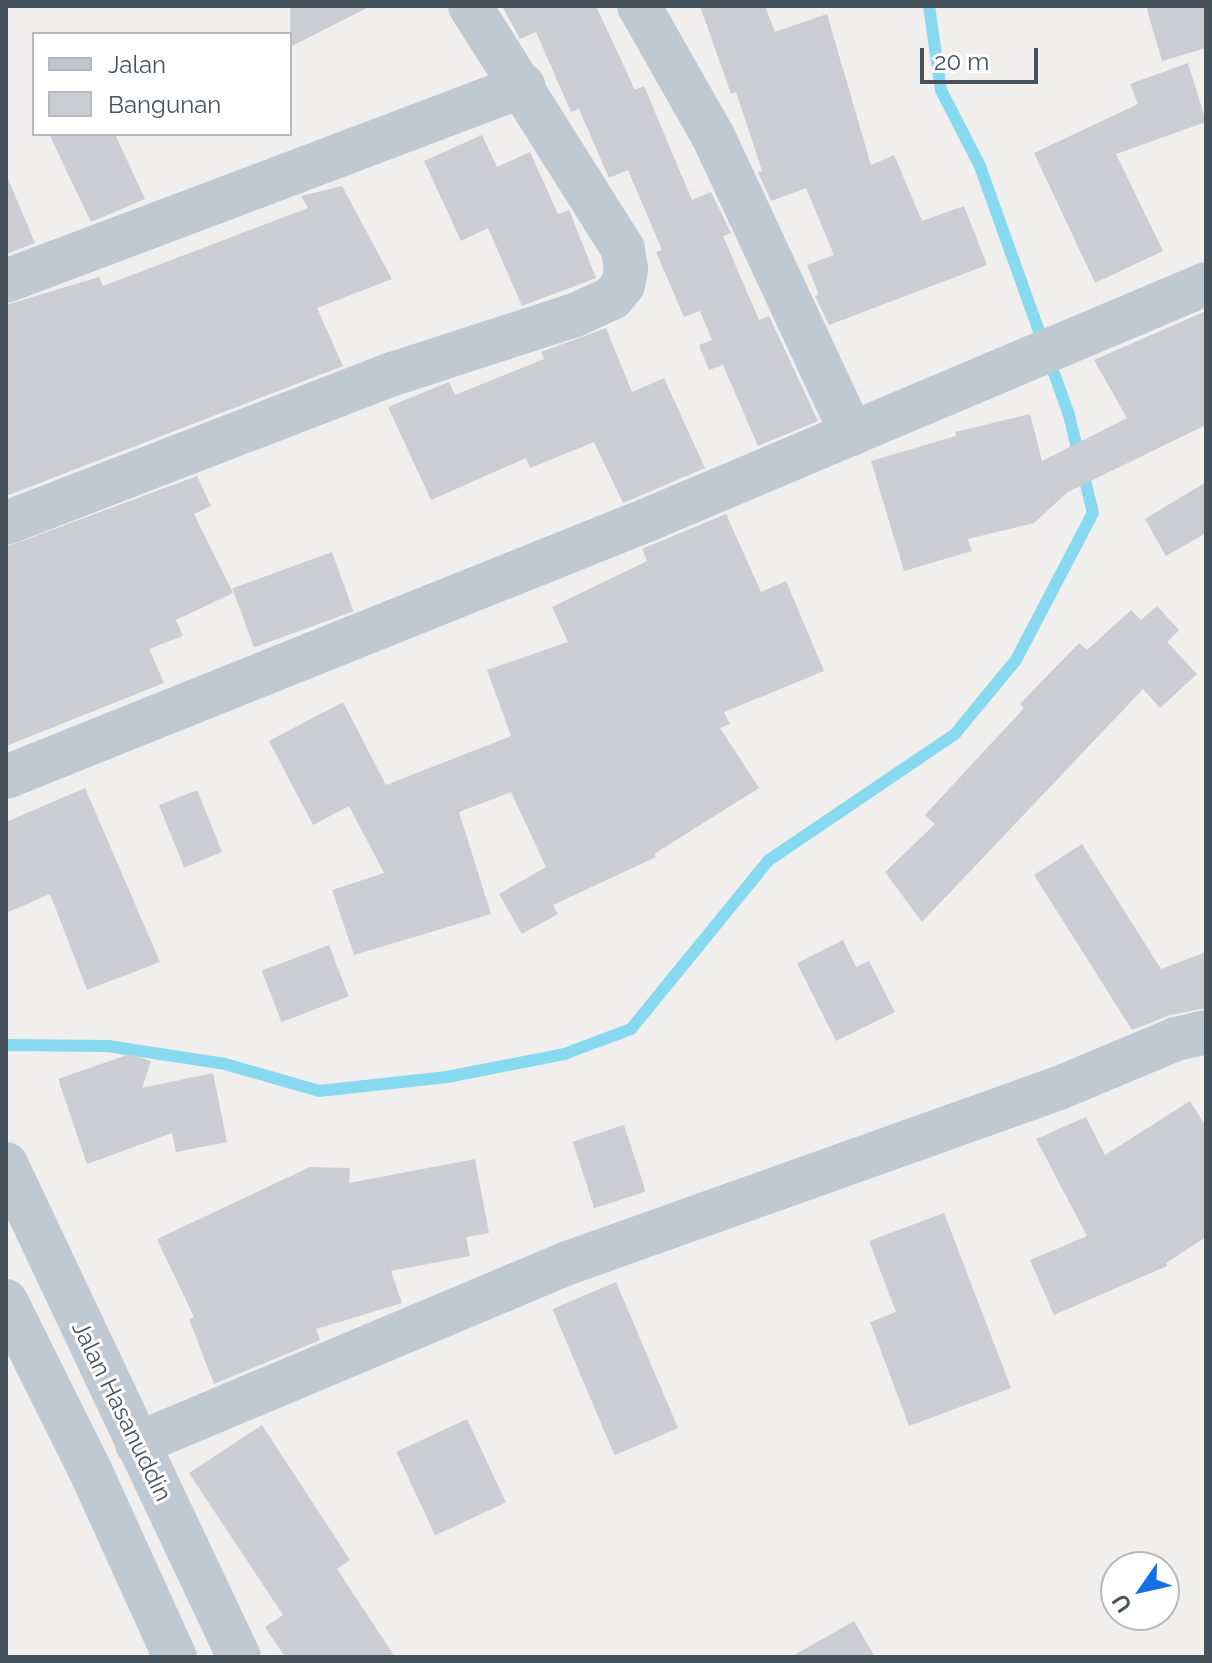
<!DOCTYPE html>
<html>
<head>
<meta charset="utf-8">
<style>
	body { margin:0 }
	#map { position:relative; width:1212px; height:1663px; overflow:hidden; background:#f1eeee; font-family:Raleway,sans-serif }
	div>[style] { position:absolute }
	.stream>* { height:12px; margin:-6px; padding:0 6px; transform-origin:6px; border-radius:6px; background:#86d9ee }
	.building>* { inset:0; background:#cbcdd3; transform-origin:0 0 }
	.minor>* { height:44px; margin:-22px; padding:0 22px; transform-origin:22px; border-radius:22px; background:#bec9d1 }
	span { translate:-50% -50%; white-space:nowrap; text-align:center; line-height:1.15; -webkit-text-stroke:6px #fff; paint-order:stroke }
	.street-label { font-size:24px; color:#46525c }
	.frame { position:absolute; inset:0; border:8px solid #46525c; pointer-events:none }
	.legend { position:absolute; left:32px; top:32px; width:260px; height:104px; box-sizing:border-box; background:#fff; border:2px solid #b5babe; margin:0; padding:10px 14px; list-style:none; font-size:24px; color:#46525c }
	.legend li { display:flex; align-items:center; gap:16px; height:40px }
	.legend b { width:40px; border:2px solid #b5babe }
	.north { position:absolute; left:1100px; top:1551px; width:80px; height:80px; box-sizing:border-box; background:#fff; border:2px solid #b5babe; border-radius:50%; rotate:236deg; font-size:22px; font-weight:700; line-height:32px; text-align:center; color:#46525c }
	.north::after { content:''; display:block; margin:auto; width:28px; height:36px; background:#1471e5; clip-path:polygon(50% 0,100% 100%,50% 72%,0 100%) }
	.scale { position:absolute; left:920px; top:48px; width:118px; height:36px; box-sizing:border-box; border:4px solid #46525c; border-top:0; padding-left:10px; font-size:24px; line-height:28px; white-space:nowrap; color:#46525c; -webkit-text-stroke:6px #fff; paint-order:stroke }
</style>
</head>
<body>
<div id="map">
	<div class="stream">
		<div style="left:6px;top:1045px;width:102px;rotate:0.6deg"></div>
		<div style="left:108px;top:1046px;width:118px;rotate:8.7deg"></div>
		<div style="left:225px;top:1064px;width:98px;rotate:16deg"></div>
		<div style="left:319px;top:1091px;width:129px;rotate:-6.2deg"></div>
		<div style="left:447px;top:1077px;width:119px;rotate:-11.1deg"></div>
		<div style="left:564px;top:1054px;width:72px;rotate:-20.5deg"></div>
		<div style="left:631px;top:1029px;width:218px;rotate:-50.8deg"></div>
		<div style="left:769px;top:860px;width:225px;rotate:-34.1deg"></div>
		<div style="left:955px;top:734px;width:96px;rotate:-50.5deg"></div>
		<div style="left:1016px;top:660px;width:166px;rotate:-62.4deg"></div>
		<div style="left:1093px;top:513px;width:101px;rotate:-103.8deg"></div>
		<div style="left:1069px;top:415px;width:264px;rotate:-109.7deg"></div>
		<div style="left:980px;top:166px;width:85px;rotate:-117.2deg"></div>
		<div style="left:941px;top:90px;width:85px;rotate:-98.1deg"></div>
	</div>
	<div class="building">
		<div style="clip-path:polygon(290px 6px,371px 6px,290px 47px)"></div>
		<div style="clip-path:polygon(502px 6px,596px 6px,635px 90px,644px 86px,692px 200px,711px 192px,731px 233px,723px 236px,759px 320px,769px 316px,818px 421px,758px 446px,723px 365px,709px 370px,699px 345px,712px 340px,700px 311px,684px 317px,656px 252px,662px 250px,628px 170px,609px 178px,579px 109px,571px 112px,536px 32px,520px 39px)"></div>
		<div style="clip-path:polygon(700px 6px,765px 6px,775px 32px,827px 14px,871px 165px,894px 155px,922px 221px,964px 206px,987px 265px,829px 325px,815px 296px,819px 295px,807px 265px,834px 255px,806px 188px,771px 201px,758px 172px,762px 171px,736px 92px,731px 94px)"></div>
		<div style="clip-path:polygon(1146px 6px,1206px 6px,1206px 48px,1162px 61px)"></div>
		<div style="clip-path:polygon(1188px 63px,1206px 122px,1116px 154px,1163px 251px,1095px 283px,1034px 153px,1138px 104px,1130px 84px)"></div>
		<div style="clip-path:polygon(49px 134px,115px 134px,145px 199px,91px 222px)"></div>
		<div style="clip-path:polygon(482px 135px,497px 167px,530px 152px,558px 214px,569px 210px,596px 278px,522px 306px,488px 228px,461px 241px,424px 161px)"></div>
		<div style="clip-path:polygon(6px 174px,35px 243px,6px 254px)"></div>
		<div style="clip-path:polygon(342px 186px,392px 279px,317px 308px,343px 366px,6px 496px,6px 305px,99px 277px,103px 286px,308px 208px,301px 196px)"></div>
		<div style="clip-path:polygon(1206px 311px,1206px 425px,1068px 492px,1034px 523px,968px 539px,972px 551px,904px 571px,871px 461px,956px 436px,955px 432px,1030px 414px,1042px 461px,1127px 418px,1094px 360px)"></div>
		<div style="clip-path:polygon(606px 328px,632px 392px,664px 378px,705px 468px,623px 503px,594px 442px,530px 468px,526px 458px,431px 500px,388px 407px,449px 382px,455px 395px,544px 359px,541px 352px)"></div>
		<div style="clip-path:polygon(197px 476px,211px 506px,194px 514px,233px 593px,176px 620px,183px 636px,149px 649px,164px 683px,6px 746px,6px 547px)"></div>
		<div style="clip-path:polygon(1206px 482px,1206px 533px,1166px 556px,1145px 519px)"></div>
		<div style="clip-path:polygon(726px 514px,761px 592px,786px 581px,824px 671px,724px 712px,730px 724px,720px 728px,759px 788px,654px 854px,656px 857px,553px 905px,558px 914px,522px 934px,499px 894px,546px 867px,511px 792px,459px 812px,491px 914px,354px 955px,332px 890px,384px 873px,349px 806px,313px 825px,269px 741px,343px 702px,386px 785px,511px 736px,487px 670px,568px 642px,552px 607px,647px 561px,642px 549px)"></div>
		<div style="left:332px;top:552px;width:63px;height:106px;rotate:70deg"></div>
		<div style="clip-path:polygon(1157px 606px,1179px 630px,1167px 642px,1197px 674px,1160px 708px,1143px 689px,922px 922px,885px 872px,935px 824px,925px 815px,1024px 708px,1020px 704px,1079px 643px,1087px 650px,1131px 610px,1141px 620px)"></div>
		<div style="clip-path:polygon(85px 788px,160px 962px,87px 990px,50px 894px,6px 913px,6px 822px)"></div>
		<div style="left:197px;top:790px;width:67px;height:41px;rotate:68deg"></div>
		<div style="clip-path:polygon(1082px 844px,1161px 969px,1206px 952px,1206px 1008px,1170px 1015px,1132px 1030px,1034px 875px)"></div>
		<div style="clip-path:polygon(843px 940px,856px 967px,869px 961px,895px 1012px,836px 1041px,797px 963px)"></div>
		<div style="left:329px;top:945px;width:55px;height:72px;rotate:69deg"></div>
		<div style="clip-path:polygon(130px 1054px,151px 1061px,142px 1088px,213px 1073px,227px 1142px,176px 1152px,172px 1133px,87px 1164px,58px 1079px)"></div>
		<div style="clip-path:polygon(1190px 1101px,1206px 1127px,1206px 1237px,1166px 1263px,1167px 1266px,1054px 1315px,1030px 1260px,1087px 1236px,1036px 1139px,1086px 1117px,1105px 1155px)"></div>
		<div style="left:624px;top:1125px;width:70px;height:54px;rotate:72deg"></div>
		<div style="clip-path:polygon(475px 1159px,489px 1233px,466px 1237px,470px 1256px,391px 1271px,402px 1303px,316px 1329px,320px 1340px,214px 1384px,189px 1319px,194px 1317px,157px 1239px,310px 1167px,350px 1168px,349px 1183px)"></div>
		<div style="clip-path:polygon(944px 1213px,1011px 1388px,909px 1426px,870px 1322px,896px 1312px,869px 1241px)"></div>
		<div style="left:616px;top:1282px;width:159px;height:69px;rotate:67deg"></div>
		<div style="left:467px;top:1419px;width:92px;height:78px;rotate:65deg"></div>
		<div style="clip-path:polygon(262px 1425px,350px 1560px,337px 1569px,395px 1657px,285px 1657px,265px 1627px,283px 1615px,189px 1473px)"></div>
		<div style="clip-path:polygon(854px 1621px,875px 1657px,791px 1657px)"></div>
	</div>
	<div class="minor">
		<div style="left:639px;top:6px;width:150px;rotate:60.4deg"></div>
		<div style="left:713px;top:136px;width:329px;rotate:65deg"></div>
		<div style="left:6px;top:281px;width:553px;rotate:-20.67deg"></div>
		<div style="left:6px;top:523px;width:415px;rotate:-21.1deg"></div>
		<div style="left:393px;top:374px;width:191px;rotate:-18deg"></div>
		<div style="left:575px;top:315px;width:41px;rotate:-24.7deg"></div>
		<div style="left:612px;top:298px;width:17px;rotate:-50deg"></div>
		<div style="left:623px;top:285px;width:16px;rotate:-79deg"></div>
		<div style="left:626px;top:269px;width:20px;rotate:-99deg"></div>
		<div style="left:623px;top:249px;width:287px;rotate:-122.2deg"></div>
		<div style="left:6px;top:777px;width:691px;rotate:-21.85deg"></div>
		<div style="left:647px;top:520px;width:607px;rotate:-22.89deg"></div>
		<div style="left:6px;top:1164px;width:545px;rotate:64.7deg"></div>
		<div style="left:6px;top:1301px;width:191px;rotate:63.6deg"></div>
		<div style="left:91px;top:1472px;width:203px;rotate:65.6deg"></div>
		<div style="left:137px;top:1444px;width:467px;rotate:-22.8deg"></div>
		<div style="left:568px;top:1263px;width:521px;rotate:-19.62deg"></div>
		<div style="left:1059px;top:1088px;width:127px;rotate:-22.7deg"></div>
		<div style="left:1176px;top:1039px;width:31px;rotate:-13deg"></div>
	</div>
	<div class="street-label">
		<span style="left:122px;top:1411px;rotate:64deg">Jalan Hasanuddin</span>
	</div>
	<div class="frame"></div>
	<ul class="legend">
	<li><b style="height:10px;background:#bec9d1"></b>Jalan</li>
	<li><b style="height:22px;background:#cbcdd3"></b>Bangunan</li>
	</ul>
	<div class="north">U</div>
	<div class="scale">20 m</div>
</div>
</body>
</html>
